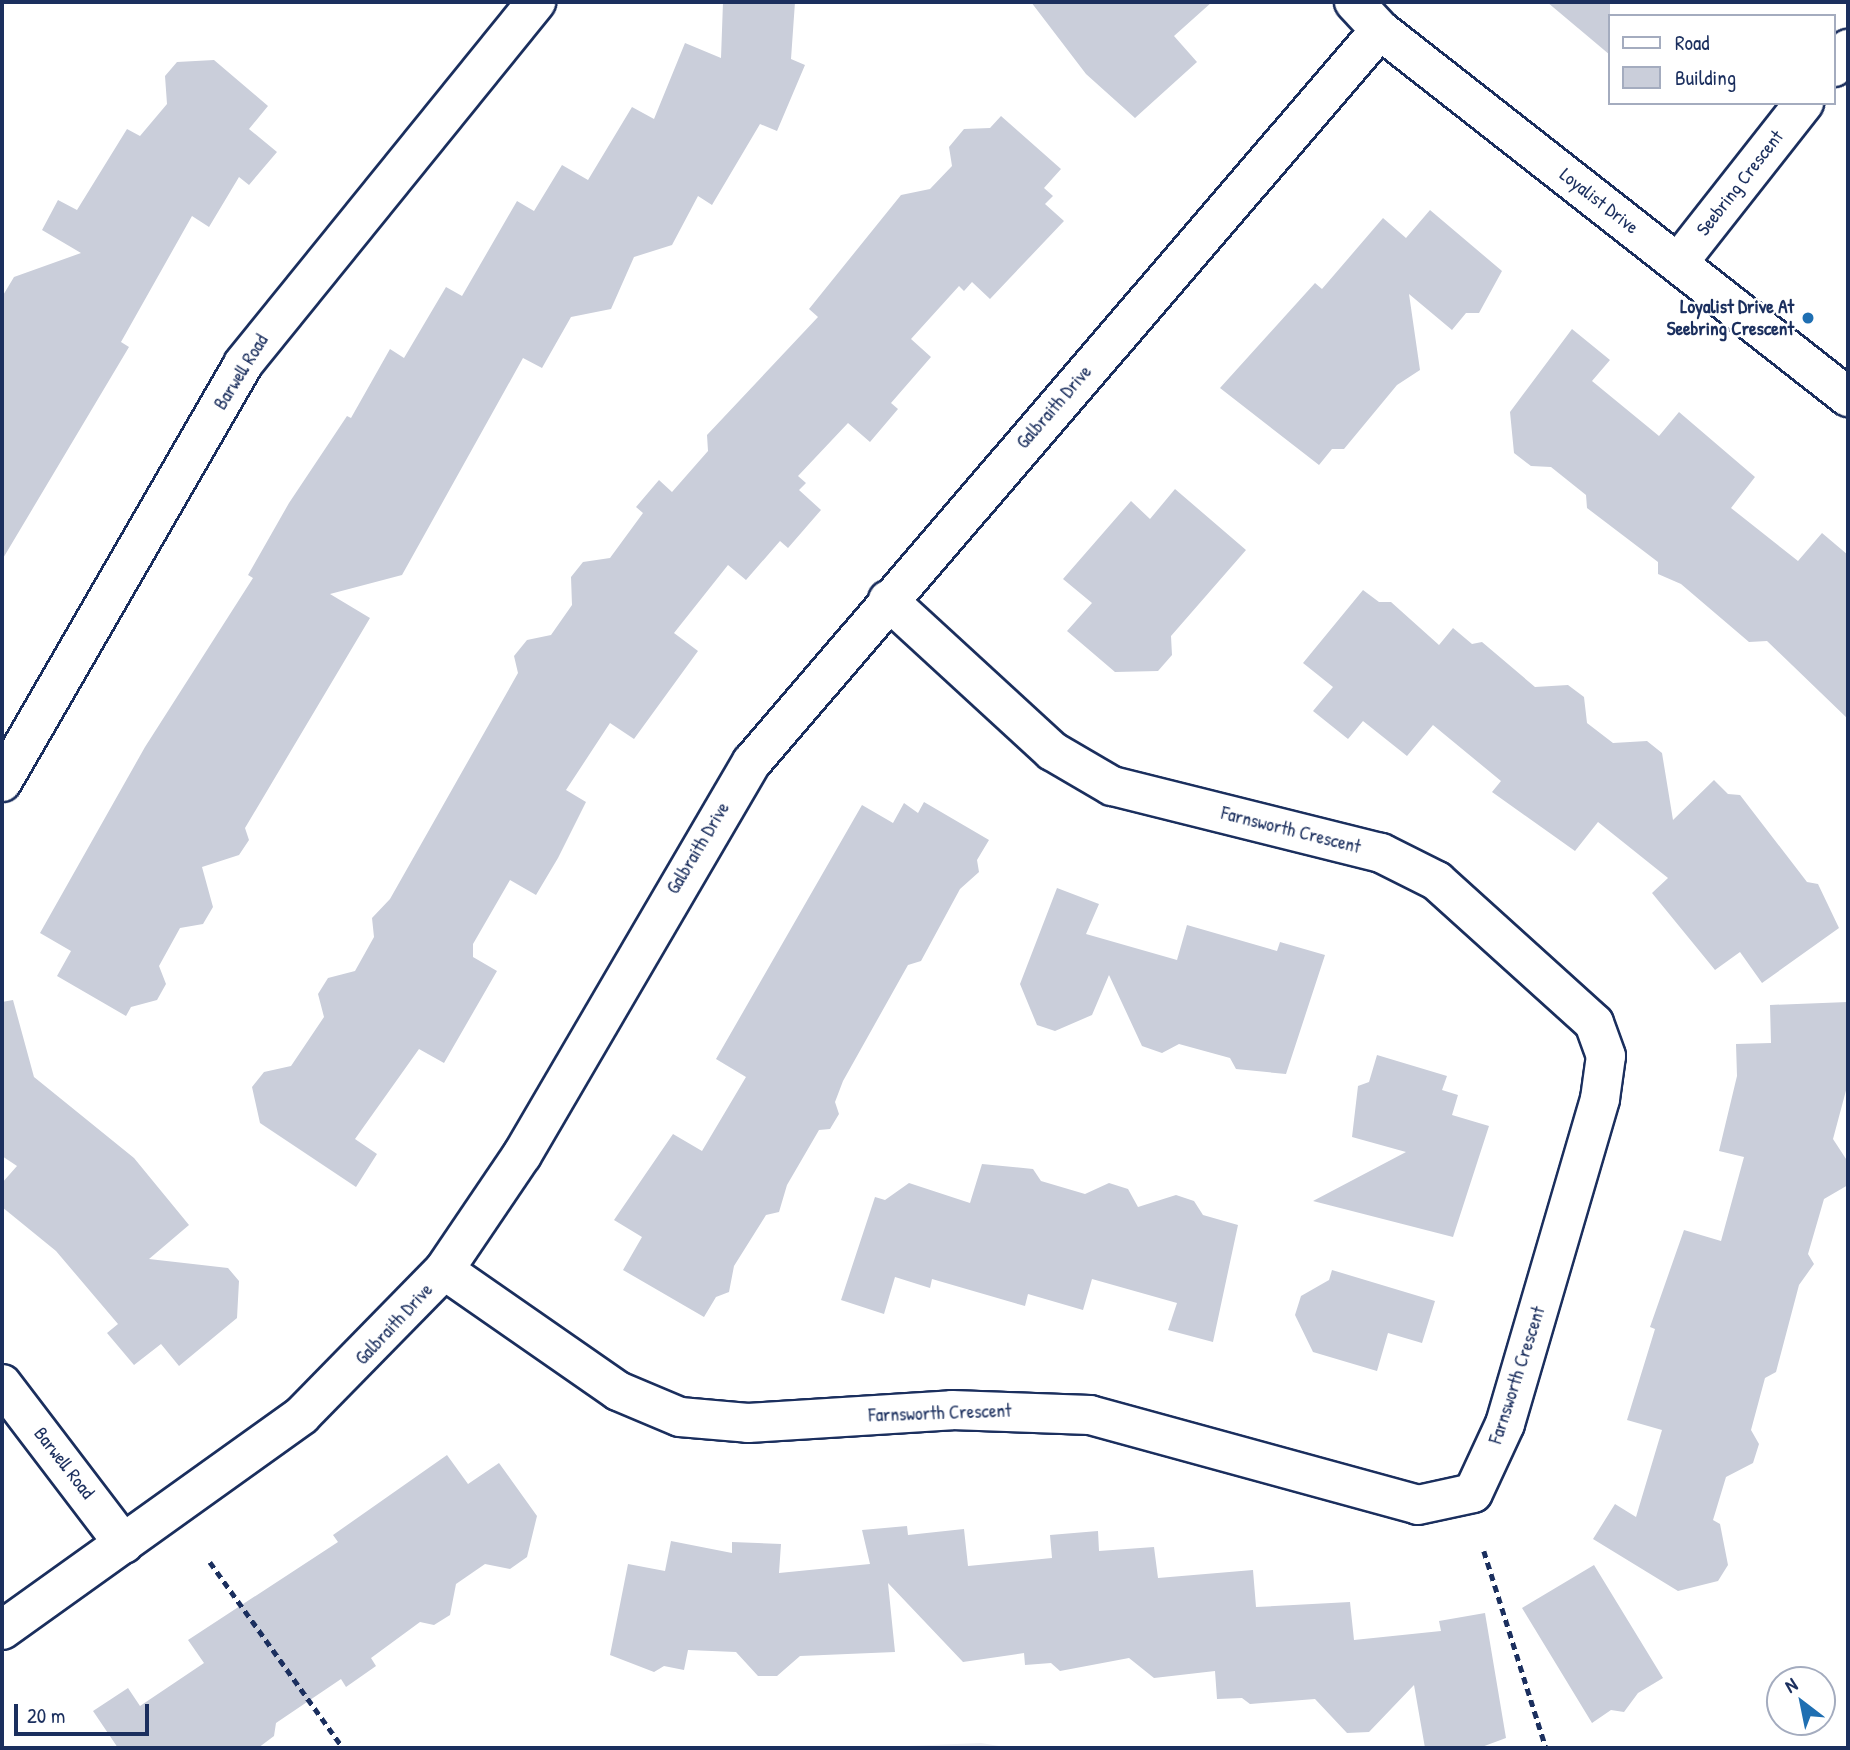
<!DOCTYPE html>
<html>
<head>
<meta charset="utf-8">
<style>
	body { margin:0 }
	#map { position:relative; width:1850px; height:1750px; overflow:hidden; background:#fff; font-family:"Patrick Hand",sans-serif }
	div>[style] { position:absolute }
	.built>* { inset:0; background:#eff0f4 }
	.building>* { inset:0; background:#caceda }
	.path>* { height:4.5px; margin-top:-2.25px; transform-origin:0; background:repeating-linear-gradient(90deg,#1b2f5e 0 7px,transparent 0 12px) }
	.roads { filter:drop-shadow(2px 0 #1b2f5e) drop-shadow(-2px 0 #1b2f5e) drop-shadow(0 2px #1b2f5e) drop-shadow(0 -2px #1b2f5e) }
	.street>* { height:38px; margin:-19px; padding:0 19px; transform-origin:19px; border-radius:19px; background:#fff }
	.secondary>* { height:38px; margin:-19px; padding:0 19px; transform-origin:19px; border-radius:19px; background:#fff }
	.dots>* { width:19px; height:19px; translate:-50% -50%; box-sizing:border-box; border:4px solid #fff; border-radius:50% }
	span { translate:-50% -50%; white-space:nowrap; text-align:center; line-height:1.15; -webkit-text-stroke:5px #fff; paint-order:stroke }
	.street-label { font-size:19px; color:#1b2f5e }
	.poi-label { font-size:19px; color:#1b2f5e; font-weight:700 }
	.right { translate:-100% -50%; text-align:right }
	.frame { position:absolute; inset:0; border:4px solid #1b2f5e; pointer-events:none }
	.legend { position:absolute; left:1608px; top:14px; width:228px; height:91px; box-sizing:border-box; background:#fff; border:2px solid #a4acbf; margin:0; padding:9px 12px; list-style:none; font-size:21px; color:#1b2f5e }
	.legend li { display:flex; align-items:center; gap:14px; height:35px }
	.legend b { width:35px; border:2px solid #a4acbf }
	.north { position:absolute; left:1766px; top:1666px; width:70px; height:70px; box-sizing:border-box; background:#fff; border:2px solid #a4acbf; border-radius:50%; rotate:328deg; font-size:19px; font-weight:700; line-height:28px; text-align:center; color:#1b2f5e }
	.north::after { content:''; display:block; margin:auto; width:24px; height:32px; background:#1f6fb2; clip-path:polygon(50% 0,100% 100%,50% 72%,0 100%) }
	.scale { position:absolute; left:14px; top:1704px; width:135px; height:32px; box-sizing:border-box; border:4px solid #1b2f5e; border-top:0; padding-left:9px; font-size:21px; line-height:24px; white-space:nowrap; color:#1b2f5e; -webkit-text-stroke:5px #fff; paint-order:stroke }
</style>
</head>
<body>
<div id="map">
	<div class="built">
		<div style="clip-path:polygon(981px 1743px,1011px 1748px,857px 1748px)"></div>
	</div>
	<div class="building">
		<div style="clip-path:polygon(723px 2px,795px 2px,791px 59px,805px 65px,777px 131px,760px 124px,712px 205px,698px 196px,672px 245px,634px 257px,611px 309px,571px 317px,542px 368px,523px 358px,402px 575px,330px 594px,370px 618px,245px 828px,249px 840px,239px 855px,202px 867px,213px 907px,203px 924px,180px 928px,159px 966px,166px 984px,157px 1000px,131px 1007px,126px 1016px,57px 976px,71px 951px,40px 933px,145px 747px,253px 578px,248px 575px,289px 503px,347px 416px,351px 418px,390px 349px,404px 358px,446px 287px,462px 296px,517px 201px,534px 211px,562px 165px,588px 180px,632px 107px,654px 119px,685px 43px,721px 58px)"></div>
		<div style="clip-path:polygon(1031px 2px,1212px 2px,1174px 36px,1197px 62px,1135px 118px,1086px 74px)"></div>
		<div style="clip-path:polygon(1547px 2px,1610px 2px,1610px 55px)"></div>
		<div style="clip-path:polygon(214px 60px,268px 106px,249px 129px,277px 152px,249px 185px,239px 177px,209px 227px,192px 216px,121px 342px,129px 347px,2px 560px,2px 297px,14px 277px,81px 253px,42px 230px,58px 200px,77px 210px,127px 129px,140px 136px,167px 104px,165px 76px,177px 62px)"></div>
		<div style="clip-path:polygon(1001px 116px,1061px 169px,1044px 188px,1053px 196px,1045px 204px,1064px 221px,990px 299px,972px 282px,964px 291px,959px 286px,911px 339px,931px 357px,891px 403px,898px 409px,870px 442px,848px 423px,798px 476px,806px 483px,799px 490px,821px 510px,788px 548px,780px 541px,746px 580px,728px 565px,674px 633px,698px 651px,634px 739px,610px 723px,566px 790px,586px 802px,558px 858px,536px 895px,510px 880px,473px 944px,473px 957px,497px 971px,444px 1063px,419px 1049px,355px 1139px,377px 1154px,356px 1187px,260px 1123px,252px 1087px,264px 1072px,291px 1066px,324px 1017px,318px 994px,328px 978px,355px 971px,374px 937px,372px 918px,390px 899px,518px 673px,514px 656px,527px 640px,551px 635px,572px 605px,571px 577px,583px 562px,610px 558px,643px 513px,636px 507px,659px 480px,672px 492px,708px 451px,707px 435px,818px 317px,809px 309px,901px 195px,930px 189px,952px 166px,949px 147px,964px 129px,990px 128px)"></div>
		<div style="clip-path:polygon(1430px 210px,1502px 271px,1479px 313px,1466px 313px,1452px 330px,1409px 294px,1420px 370px,1397px 385px,1344px 449px,1332px 449px,1319px 465px,1220px 388px,1315px 283px,1322px 289px,1383px 218px,1406px 238px)"></div>
		<div style="clip-path:polygon(1572px 329px,1610px 360px,1592px 381px,1659px 436px,1679px 412px,1755px 477px,1731px 508px,1798px 561px,1822px 533px,1848px 555px,1848px 719px,1767px 641px,1749px 642px,1681px 584px,1658px 574px,1658px 562px,1587px 508px,1586px 495px,1551px 467px,1531px 466px,1514px 453px,1510px 412px)"></div>
		<div style="clip-path:polygon(1175px 489px,1246px 550px,1171px 636px,1172px 655px,1158px 671px,1115px 672px,1067px 631px,1092px 603px,1063px 579px,1131px 501px,1150px 519px)"></div>
		<div style="clip-path:polygon(1363px 590px,1379px 602px,1391px 602px,1439px 645px,1453px 628px,1472px 644px,1482px 642px,1535px 687px,1568px 685px,1584px 697px,1587px 723px,1613px 743px,1647px 741px,1662px 753px,1673px 820px,1714px 780px,1728px 794px,1740px 795px,1807px 882px,1818px 884px,1839px 928px,1762px 983px,1740px 952px,1715px 970px,1652px 893px,1668px 878px,1598px 822px,1575px 851px,1492px 792px,1501px 781px,1433px 725px,1407px 756px,1363px 721px,1348px 739px,1313px 711px,1333px 687px,1303px 663px)"></div>
		<div style="clip-path:polygon(924px 802px,989px 840px,977px 860px,979px 872px,960px 889px,921px 961px,908px 965px,843px 1081px,835px 1102px,839px 1114px,830px 1129px,819px 1130px,787px 1185px,779px 1212px,766px 1215px,734px 1266px,729px 1292px,716px 1297px,704px 1317px,623px 1270px,642px 1237px,614px 1220px,673px 1134px,702px 1151px,746px 1077px,716px 1059px,862px 805px,893px 823px,904px 803px,918px 813px)"></div>
		<div style="clip-path:polygon(1057px 888px,1099px 904px,1086px 934px,1177px 960px,1187px 925px,1277px 951px,1280px 942px,1325px 955px,1286px 1074px,1236px 1069px,1230px 1058px,1179px 1044px,1162px 1053px,1142px 1046px,1109px 975px,1092px 1015px,1055px 1031px,1037px 1025px,1020px 984px)"></div>
		<div style="clip-path:polygon(13px 1000px,34px 1077px,134px 1158px,189px 1225px,149px 1259px,228px 1268px,239px 1281px,237px 1318px,179px 1366px,161px 1344px,134px 1365px,107px 1333px,118px 1324px,56px 1251px,2px 1207px,2px 1183px,17px 1166px,2px 1156px,2px 1002px)"></div>
		<div style="clip-path:polygon(1848px 1002px,1848px 1083px,1833px 1139px,1848px 1162px,1848px 1185px,1824px 1199px,1808px 1254px,1814px 1264px,1799px 1285px,1776px 1372px,1765px 1378px,1751px 1430px,1759px 1444px,1753px 1463px,1726px 1477px,1713px 1520px,1720px 1524px,1728px 1565px,1718px 1581px,1678px 1591px,1593px 1539px,1615px 1504px,1636px 1517px,1662px 1430px,1627px 1420px,1655px 1329px,1650px 1327px,1684px 1230px,1721px 1241px,1744px 1157px,1719px 1151px,1737px 1076px,1736px 1044px,1771px 1043px,1770px 1005px)"></div>
		<div style="clip-path:polygon(1377px 1055px,1447px 1076px,1442px 1090px,1458px 1095px,1452px 1115px,1489px 1126px,1453px 1237px,1313px 1201px,1406px 1152px,1352px 1137px,1358px 1086px,1369px 1082px)"></div>
		<div style="clip-path:polygon(982px 1164px,1033px 1169px,1041px 1181px,1085px 1194px,1109px 1183px,1128px 1189px,1138px 1207px,1176px 1195px,1194px 1201px,1203px 1215px,1238px 1225px,1213px 1342px,1168px 1330px,1177px 1303px,1092px 1279px,1083px 1310px,1028px 1294px,1025px 1306px,932px 1279px,930px 1288px,895px 1277px,884px 1314px,841px 1300px,875px 1197px,885px 1200px,909px 1183px,970px 1203px)"></div>
		<div style="clip-path:polygon(1332px 1270px,1435px 1301px,1422px 1343px,1388px 1333px,1377px 1371px,1313px 1352px,1295px 1315px,1301px 1296px,1329px 1280px)"></div>
		<div style="clip-path:polygon(447px 1455px,468px 1484px,499px 1463px,537px 1516px,527px 1557px,510px 1569px,485px 1564px,456px 1584px,450px 1615px,434px 1625px,420px 1622px,371px 1658px,376px 1666px,346px 1687px,341px 1679px,276px 1723px,274px 1736px,258px 1748px,118px 1748px,93px 1711px,128px 1688px,140px 1706px,204px 1663px,188px 1640px,338px 1542px,333px 1535px)"></div>
		<div style="clip-path:polygon(907px 1526px,908px 1535px,964px 1529px,968px 1566px,1052px 1558px,1050px 1535px,1098px 1531px,1099px 1551px,1154px 1547px,1158px 1578px,1253px 1570px,1256px 1607px,1350px 1602px,1354px 1640px,1441px 1631px,1439px 1621px,1485px 1613px,1506px 1738px,1479px 1748px,1425px 1748px,1414px 1685px,1369px 1732px,1347px 1733px,1315px 1699px,1250px 1704px,1242px 1698px,1217px 1699px,1215px 1671px,1154px 1678px,1129px 1658px,1060px 1671px,1051px 1663px,1025px 1665px,1024px 1653px,963px 1662px,888px 1583px,895px 1652px,800px 1656px,777px 1676px,758px 1676px,736px 1652px,688px 1650px,684px 1670px,664px 1666px,654px 1672px,610px 1655px,628px 1564px,665px 1571px,671px 1541px,732px 1553px,732px 1542px,781px 1544px,779px 1573px,870px 1564px,862px 1530px)"></div>
		<div style="clip-path:polygon(1594px 1565px,1663px 1678px,1638px 1693px,1624px 1712px,1611px 1710px,1592px 1723px,1522px 1608px)"></div>
	</div>
	<div class="path">
		<div style="left:1484px;top:1551px;width:207px;rotate:72.5deg"></div>
		<div style="left:210px;top:1562px;width:229px;rotate:54.4deg"></div>
	</div>
	<div class="roads">
		<div class="street">
			<div style="left:1834px;top:67px;width:23px;rotate:-52deg"></div>
			<div style="left:1678px;top:263px;width:204px;rotate:-51.8deg"></div>
			<div style="left:2px;top:782px;width:482px;rotate:-60deg"></div>
			<div style="left:243px;top:364px;width:466px;rotate:-51deg"></div>
			<div style="left:444px;top:1270px;width:212px;rotate:34.8deg"></div>
			<div style="left:618px;top:1391px;width:67px;rotate:22.8deg"></div>
			<div style="left:680px;top:1417px;width:68px;rotate:5deg"></div>
			<div style="left:748px;top:1423px;width:204px;rotate:-3.6deg"></div>
			<div style="left:952px;top:1410px;width:138px;rotate:2.1deg"></div>
			<div style="left:1090px;top:1415px;width:340px;rotate:15.3deg"></div>
			<div style="left:1418px;top:1505px;width:56px;rotate:-12.3deg"></div>
			<div style="left:1473px;top:1493px;width:76px;rotate:-65.1deg"></div>
			<div style="left:1505px;top:1424px;width:339px;rotate:-73.7deg"></div>
			<div style="left:1600px;top:1099px;width:43px;rotate:-82.1deg"></div>
			<div style="left:1606px;top:1056px;width:35px;rotate:-110deg"></div>
			<div style="left:1594px;top:1023px;width:212px;rotate:-137.9deg"></div>
			<div style="left:1437px;top:881px;width:63px;rotate:-153.4deg"></div>
			<div style="left:1381px;top:853px;width:277px;rotate:-166deg"></div>
			<div style="left:1112px;top:786px;width:69px;rotate:-149.7deg"></div>
			<div style="left:1052px;top:751px;width:223px;rotate:-137.4deg"></div>
			<div style="left:2px;top:1384px;width:201px;rotate:52.7deg"></div>
		</div>
		<div class="secondary">
			<div style="left:1354px;top:2px;width:38px;rotate:47deg"></div>
			<div style="left:1380px;top:30px;width:595px;rotate:38.1deg"></div>
			<div style="left:2px;top:1630px;width:369px;rotate:-35.6deg"></div>
			<div style="left:302px;top:1415px;width:203px;rotate:-45.6deg"></div>
			<div style="left:444px;top:1270px;width:139px;rotate:-55.9deg"></div>
			<div style="left:522px;top:1155px;width:455px;rotate:-59.7deg"></div>
			<div style="left:752px;top:762px;width:964px;rotate:-49.37deg"></div>
		</div>
	</div>
	<div class="dots">
		<div style="left:1808px;top:318px;background:#1f6fb2"></div>
	</div>
	<div class="street-label">
		<span style="left:1740px;top:183px;rotate:-52deg">Seebring Crescent</span>
		<span style="left:1599px;top:201px;rotate:38deg">Loyalist Drive</span>
		<span style="left:241px;top:372px;rotate:-58deg">Barwell Road</span>
		<span style="left:1054px;top:407px;rotate:-49deg">Galbraith Drive</span>
		<span style="left:1291px;top:830px;rotate:14deg">Farnsworth Crescent</span>
		<span style="left:698px;top:848px;rotate:-59deg">Galbraith Drive</span>
		<span style="left:394px;top:1324px;rotate:-47deg">Galbraith Drive</span>
		<span style="left:1517px;top:1375px;rotate:-72deg">Farnsworth Crescent</span>
		<span style="left:940px;top:1413px;rotate:-2deg">Farnsworth Crescent</span>
		<span style="left:64px;top:1463px;rotate:52deg">Barwell Road</span>
	</div>
	<div class="poi-label">
		<span class="right" style="left:1794px;top:318px">Loyalist Drive At<br>Seebring Crescent</span>
	</div>
	<div class="frame"></div>
	<ul class="legend">
	<li><b style="height:9px;background:#fff"></b>Road</li>
	<li><b style="height:19px;background:#caceda"></b>Building</li>
	</ul>
	<div class="north">N</div>
	<div class="scale">20 m</div>
</div>
</body>
</html>
